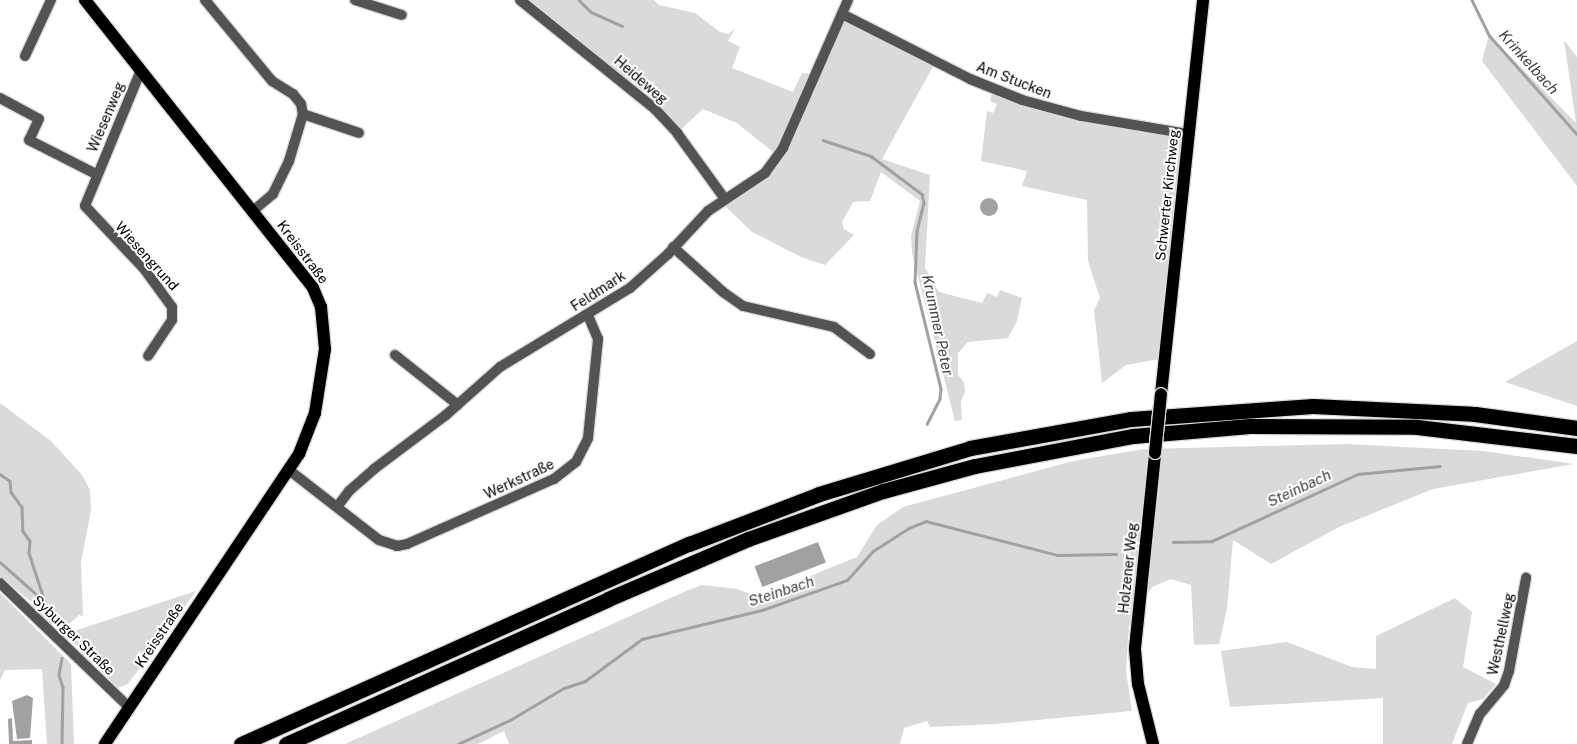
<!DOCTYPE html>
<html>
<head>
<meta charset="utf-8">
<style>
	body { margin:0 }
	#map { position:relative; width:1577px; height:744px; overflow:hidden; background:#fff; font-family:"Public Sans",sans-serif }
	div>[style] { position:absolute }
	.green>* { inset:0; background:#dadada }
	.water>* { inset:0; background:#a1a1a1; transform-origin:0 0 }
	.round { border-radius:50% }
	.stream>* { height:2.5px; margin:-1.25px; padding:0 1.25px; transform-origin:1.25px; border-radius:1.25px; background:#a1a1a1 }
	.roads { filter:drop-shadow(1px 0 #dbdbdb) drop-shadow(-1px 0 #dbdbdb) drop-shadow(0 1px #dbdbdb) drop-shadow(0 -1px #dbdbdb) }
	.minor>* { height:10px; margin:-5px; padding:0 5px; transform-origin:5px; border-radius:5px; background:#535353 }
	.major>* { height:12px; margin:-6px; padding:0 6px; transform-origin:6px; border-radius:6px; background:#000 }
	.highway>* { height:15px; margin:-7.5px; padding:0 7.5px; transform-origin:7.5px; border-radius:7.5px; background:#000 }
	.bridges { filter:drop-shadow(1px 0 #dbdbdb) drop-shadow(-1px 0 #dbdbdb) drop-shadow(0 1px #dbdbdb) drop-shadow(0 -1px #dbdbdb) }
	.major-bridge>* { height:12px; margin:-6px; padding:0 6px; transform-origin:6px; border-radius:6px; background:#000 }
	span { translate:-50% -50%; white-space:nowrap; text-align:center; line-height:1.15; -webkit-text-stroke:4px #fff; paint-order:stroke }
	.street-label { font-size:14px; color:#000 }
	.water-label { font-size:15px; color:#424242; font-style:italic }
</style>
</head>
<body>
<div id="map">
	<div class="green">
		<div style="clip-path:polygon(520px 0,654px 0,659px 5px,695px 13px,720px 32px,728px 34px,735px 29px,728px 41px,740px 47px,732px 68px,793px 92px,802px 73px,812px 74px,842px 14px,936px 61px,882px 159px,930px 175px,925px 268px,939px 292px,982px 303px,987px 293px,997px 297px,1000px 290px,1022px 298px,1017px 321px,1008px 338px,968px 342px,958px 353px,958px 375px,964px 382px,965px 392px,961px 401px,962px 420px,955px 421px,912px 253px,911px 236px,920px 201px,881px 172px,870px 201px,853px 202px,842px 222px,844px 229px,854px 235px,825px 265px,801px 257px,752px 232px,721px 202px,744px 187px,778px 156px,737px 123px,703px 109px,677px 133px)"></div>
		<div style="clip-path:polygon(1489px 35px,1576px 123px,1564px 40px,1577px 57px,1577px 186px,1482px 61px)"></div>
		<div style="clip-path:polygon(993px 89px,1022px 100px,1189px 134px,1165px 358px,1126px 365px,1102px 383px,1094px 310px,1100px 298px,1088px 261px,1087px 200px,1022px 186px,1027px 171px,981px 161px,987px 111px,993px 113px,997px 104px,990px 101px)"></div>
		<div style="clip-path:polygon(1577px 341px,1577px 406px,1505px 382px)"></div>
		<div style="clip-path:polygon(0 403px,51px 441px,82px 475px,90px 490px,91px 511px,81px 562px,83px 616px,79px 615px,63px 630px,44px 619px,36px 606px,0 576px)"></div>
		<div style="clip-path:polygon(1346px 444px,1483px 451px,1574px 464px,1433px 489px,1339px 527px,1271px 564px,1233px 540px,1227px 609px,1219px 644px,1194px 645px,1191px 585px,1171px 579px,1152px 587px,1129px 626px,1126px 671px,1132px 711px,995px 724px,930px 727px,927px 721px,904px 728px,900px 744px,509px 744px,504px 731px,478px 744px,345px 744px,686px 591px,702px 585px,737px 589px,758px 597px,857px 557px,877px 525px,903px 507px,1073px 461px,1144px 449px)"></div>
		<div style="clip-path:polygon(196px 591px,128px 684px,118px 688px,74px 643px,77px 630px)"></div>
		<div style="clip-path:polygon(0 593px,71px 664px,74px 744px,47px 744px,42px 669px,5px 670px,0 680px)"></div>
		<div style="clip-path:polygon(1455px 598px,1472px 612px,1463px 667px,1496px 684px,1483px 699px,1468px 703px,1452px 744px,1383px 744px,1383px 698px,1230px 707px,1221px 651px,1287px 642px,1352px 667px,1376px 669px,1376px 636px)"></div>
	</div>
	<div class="water">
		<div class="round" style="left:980px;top:198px;width:18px;height:18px"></div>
		<div style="left:818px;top:542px;width:22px;height:68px;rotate:69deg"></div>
		<div style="clip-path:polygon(27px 695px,33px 698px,30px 738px,17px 739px,12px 701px)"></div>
		<div style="clip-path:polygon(12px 718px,13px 741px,32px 740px,32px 744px,9px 744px,8px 719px)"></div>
	</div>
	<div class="stream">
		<div style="left:579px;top:0;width:17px;rotate:45deg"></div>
		<div style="left:591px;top:12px;width:34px;rotate:24deg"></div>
		<div style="left:1472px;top:0;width:39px;rotate:64deg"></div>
		<div style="left:1489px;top:35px;width:132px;rotate:48.4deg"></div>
		<div style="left:823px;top:140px;width:51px;rotate:18.4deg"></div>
		<div style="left:871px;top:156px;width:64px;rotate:36.7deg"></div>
		<div style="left:922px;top:194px;width:9px;rotate:77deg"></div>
		<div style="left:924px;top:203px;width:29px;rotate:104deg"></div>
		<div style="left:917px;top:231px;width:51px;rotate:92.2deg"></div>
		<div style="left:915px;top:282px;width:110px;rotate:76.3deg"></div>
		<div style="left:941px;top:389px;width:10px;rotate:96deg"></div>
		<div style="left:940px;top:399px;width:28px;rotate:117deg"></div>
		<div style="left:0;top:474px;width:12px;rotate:35deg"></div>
		<div style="left:10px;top:481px;width:11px;rotate:85deg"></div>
		<div style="left:11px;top:492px;width:19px;rotate:54deg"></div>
		<div style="left:22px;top:507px;width:24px;rotate:88deg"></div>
		<div style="left:23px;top:531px;width:12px;rotate:55deg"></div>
		<div style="left:30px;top:541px;width:12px;rotate:95deg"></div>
		<div style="left:29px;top:553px;width:61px;rotate:71.9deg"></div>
		<div style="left:1173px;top:542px;width:39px;rotate:-1deg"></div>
		<div style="left:1212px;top:541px;width:161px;rotate:-24.7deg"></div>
		<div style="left:1358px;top:474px;width:82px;rotate:-5.6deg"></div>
		<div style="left:0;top:562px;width:59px;rotate:41.6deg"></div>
		<div style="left:62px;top:658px;width:17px;rotate:100deg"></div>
		<div style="left:59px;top:675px;width:13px;rotate:72deg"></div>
		<div style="left:63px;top:687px;width:57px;rotate:91deg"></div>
		<div style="left:458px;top:744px;width:57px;rotate:-24.8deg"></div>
		<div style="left:510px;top:720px;width:63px;rotate:-30.7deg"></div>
		<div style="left:564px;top:688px;width:22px;rotate:-18deg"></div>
		<div style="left:585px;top:681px;width:71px;rotate:-36.4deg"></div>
		<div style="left:642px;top:639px;width:123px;rotate:-13.6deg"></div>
		<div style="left:762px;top:610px;width:90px;rotate:-19.4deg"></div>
		<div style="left:847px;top:580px;width:39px;rotate:-48deg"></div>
		<div style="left:873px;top:551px;width:43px;rotate:-32.6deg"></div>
		<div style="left:909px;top:528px;width:18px;rotate:-22deg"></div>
		<div style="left:926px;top:521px;width:135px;rotate:14.5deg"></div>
		<div style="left:1057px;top:555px;width:59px;rotate:-1deg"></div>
	</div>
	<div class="roads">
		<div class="minor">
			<div style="left:205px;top:0;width:105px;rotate:50.4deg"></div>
			<div style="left:272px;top:81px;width:25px;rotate:32deg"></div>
			<div style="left:293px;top:94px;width:13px;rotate:51deg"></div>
			<div style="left:301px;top:104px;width:10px;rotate:79deg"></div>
			<div style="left:303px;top:114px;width:49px;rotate:106.6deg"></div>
			<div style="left:289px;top:161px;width:37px;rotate:116deg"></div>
			<div style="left:273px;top:194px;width:26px;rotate:140deg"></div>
			<div style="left:355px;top:0;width:49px;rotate:17.7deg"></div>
			<div style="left:520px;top:0;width:174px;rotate:38.9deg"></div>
			<div style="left:655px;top:109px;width:33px;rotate:47deg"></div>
			<div style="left:677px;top:133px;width:82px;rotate:54deg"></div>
			<div style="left:842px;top:14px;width:144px;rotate:26.9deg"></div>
			<div style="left:970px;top:79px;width:56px;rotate:22deg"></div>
			<div style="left:1022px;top:100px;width:61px;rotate:15.2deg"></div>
			<div style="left:1081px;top:116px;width:109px;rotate:9.5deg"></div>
			<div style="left:25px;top:56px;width:62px;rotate:-65.1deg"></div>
			<div style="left:141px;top:70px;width:147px;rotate:112.4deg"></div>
			<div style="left:85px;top:206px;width:88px;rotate:46.8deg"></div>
			<div style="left:145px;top:270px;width:46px;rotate:53.9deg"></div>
			<div style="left:172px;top:307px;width:13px;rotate:90deg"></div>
			<div style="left:172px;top:320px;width:43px;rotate:123.7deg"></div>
			<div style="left:0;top:98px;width:44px;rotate:28.3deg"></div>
			<div style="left:39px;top:119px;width:23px;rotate:115deg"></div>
			<div style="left:29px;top:140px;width:75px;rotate:26.9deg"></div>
			<div style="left:303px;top:114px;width:59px;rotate:18.7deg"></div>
			<div style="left:673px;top:247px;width:67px;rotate:42deg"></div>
			<div style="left:723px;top:292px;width:24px;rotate:35deg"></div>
			<div style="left:743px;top:306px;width:93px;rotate:13deg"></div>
			<div style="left:834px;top:327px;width:45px;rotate:36.9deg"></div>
			<div style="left:395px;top:355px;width:80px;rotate:38.4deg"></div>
			<div style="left:289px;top:470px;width:114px;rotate:37.9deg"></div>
			<div style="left:379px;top:540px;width:19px;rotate:18deg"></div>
			<div style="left:397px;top:546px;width:10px;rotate:-11deg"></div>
			<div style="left:407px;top:544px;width:161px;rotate:-23.9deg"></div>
			<div style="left:554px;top:479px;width:28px;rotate:-38deg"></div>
			<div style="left:576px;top:462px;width:27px;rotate:-63deg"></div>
			<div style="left:588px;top:438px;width:100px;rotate:-84.2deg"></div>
			<div style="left:598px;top:339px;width:25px;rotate:-113deg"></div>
			<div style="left:337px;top:507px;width:20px;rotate:-53deg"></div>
			<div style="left:349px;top:491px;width:33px;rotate:-41deg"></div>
			<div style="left:374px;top:469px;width:90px;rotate:-36.9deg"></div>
			<div style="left:446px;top:415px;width:72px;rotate:-41.6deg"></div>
			<div style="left:500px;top:367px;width:152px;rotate:-31.3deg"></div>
			<div style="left:630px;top:288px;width:51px;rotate:-41.8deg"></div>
			<div style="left:668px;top:254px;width:59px;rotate:-47.1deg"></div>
			<div style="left:708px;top:211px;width:69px;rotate:-33.7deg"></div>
			<div style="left:765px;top:173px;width:31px;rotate:-54deg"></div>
			<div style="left:783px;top:148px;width:162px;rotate:-66.3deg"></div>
			<div style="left:0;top:583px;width:179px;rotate:43.9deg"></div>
			<div style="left:1467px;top:744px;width:33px;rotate:-67deg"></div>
			<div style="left:1480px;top:714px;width:38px;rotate:-50deg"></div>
			<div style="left:1504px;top:685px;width:15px;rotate:-70deg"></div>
			<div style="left:1509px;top:671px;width:95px;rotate:-79.6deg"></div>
		</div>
		<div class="major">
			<div style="left:85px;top:0;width:367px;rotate:51.6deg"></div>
			<div style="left:313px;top:288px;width:21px;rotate:67deg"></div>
			<div style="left:321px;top:307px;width:42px;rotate:84.6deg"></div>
			<div style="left:325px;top:349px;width:65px;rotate:98.9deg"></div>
			<div style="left:315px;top:413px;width:44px;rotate:111.3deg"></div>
			<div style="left:299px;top:454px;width:349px;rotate:123.8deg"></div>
			<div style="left:1161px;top:394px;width:396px;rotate:-83.9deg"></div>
			<div style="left:1153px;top:744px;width:62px;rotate:-104deg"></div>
			<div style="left:1138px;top:684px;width:36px;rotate:-95deg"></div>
			<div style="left:1135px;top:648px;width:196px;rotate:-84.1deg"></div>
		</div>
		<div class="highway">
			<div style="left:241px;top:744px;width:491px;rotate:-24.1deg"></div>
			<div style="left:689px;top:544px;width:139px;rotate:-21deg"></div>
			<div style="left:819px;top:494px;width:158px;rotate:-16.9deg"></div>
			<div style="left:970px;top:448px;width:164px;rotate:-10.2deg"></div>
			<div style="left:1131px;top:419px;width:182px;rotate:-4.1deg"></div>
			<div style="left:1313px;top:406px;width:162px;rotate:2.8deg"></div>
			<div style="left:1475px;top:414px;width:103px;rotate:7.8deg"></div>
			<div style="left:286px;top:744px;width:353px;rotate:-24.2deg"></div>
			<div style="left:608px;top:599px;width:152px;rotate:-23.2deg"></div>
			<div style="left:748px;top:539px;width:143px;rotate:-19.6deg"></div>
			<div style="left:883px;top:491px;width:95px;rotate:-15.2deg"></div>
			<div style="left:975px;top:466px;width:161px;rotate:-10.8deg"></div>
			<div style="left:1133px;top:436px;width:117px;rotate:-4.9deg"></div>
			<div style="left:1250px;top:426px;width:167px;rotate:0.3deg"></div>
			<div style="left:1417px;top:427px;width:161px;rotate:6.8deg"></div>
		</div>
	</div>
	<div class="bridges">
		<div class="major-bridge">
			<div style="left:1155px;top:453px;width:59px;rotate:-84.2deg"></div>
		</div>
	</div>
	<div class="street-label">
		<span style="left:641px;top:80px;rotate:41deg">Heideweg</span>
		<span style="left:1014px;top:80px;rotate:21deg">Am Stucken</span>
		<span style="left:106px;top:117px;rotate:-67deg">Wiesenweg</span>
		<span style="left:1167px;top:195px;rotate:-84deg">Schwerter Kirchweg</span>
		<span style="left:303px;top:252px;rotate:53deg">Kreisstraße</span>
		<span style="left:147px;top:256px;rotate:48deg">Wiesengrund</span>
		<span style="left:598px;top:291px;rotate:-33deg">Feldmark</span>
		<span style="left:519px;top:479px;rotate:-25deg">Werkstraße</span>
		<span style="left:1128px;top:568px;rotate:-84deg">Holzener Weg</span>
		<span style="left:1501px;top:634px;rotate:-78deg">Westhellweg</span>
		<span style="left:74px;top:635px;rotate:44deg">Syburger Straße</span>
		<span style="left:159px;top:635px;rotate:-56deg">Kreisstraße</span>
	</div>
	<div class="water-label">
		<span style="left:1529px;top:62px;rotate:48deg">Krinkelbach</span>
		<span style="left:938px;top:325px;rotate:78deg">Krummer Peter</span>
		<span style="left:1299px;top:488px;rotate:-25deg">Steinbach</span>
		<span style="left:781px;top:591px;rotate:-18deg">Steinbach</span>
	</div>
</div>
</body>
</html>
